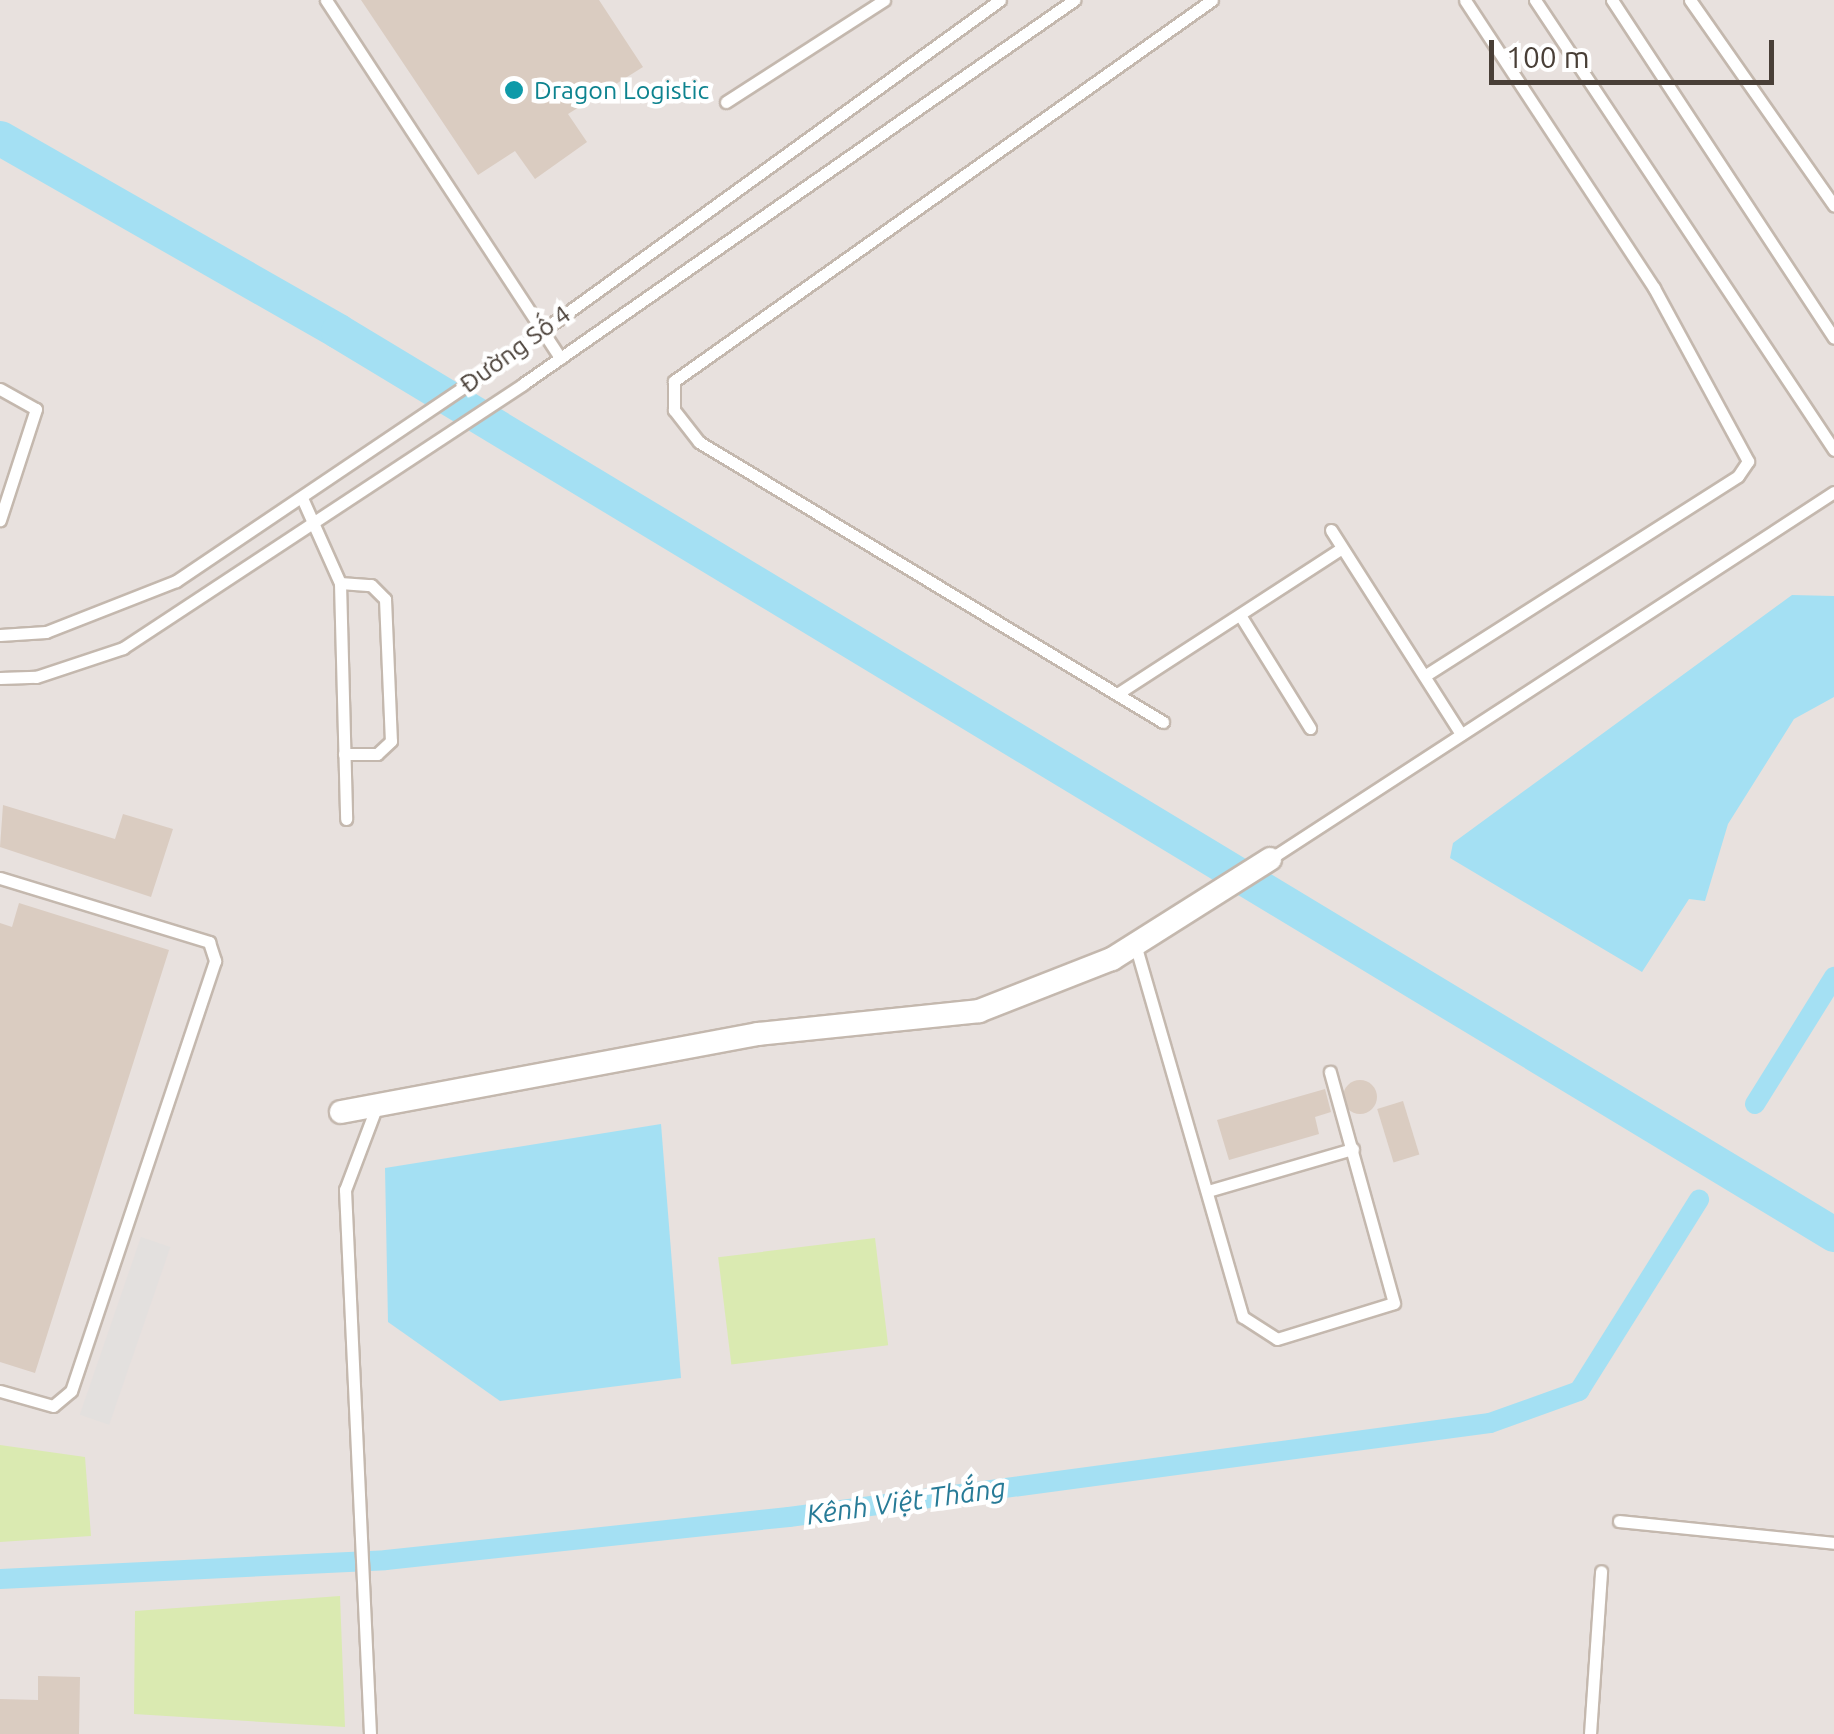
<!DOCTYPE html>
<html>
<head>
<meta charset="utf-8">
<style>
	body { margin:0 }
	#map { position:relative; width:1834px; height:1734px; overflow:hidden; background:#f5efe9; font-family:Ubuntu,sans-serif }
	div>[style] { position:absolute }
	.industrial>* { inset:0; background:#e8e1de; transform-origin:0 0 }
	.green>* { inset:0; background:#daeab1; transform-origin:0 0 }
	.parking>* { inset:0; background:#e3e0de; transform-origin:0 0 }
	.water>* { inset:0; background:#a4e0f3 }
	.canal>* { height:20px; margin:-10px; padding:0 10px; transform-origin:10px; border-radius:10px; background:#a4e0f3 }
	.river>* { height:35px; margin:-17.5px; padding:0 17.5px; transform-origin:17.5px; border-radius:17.5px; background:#a4e0f3 }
	.building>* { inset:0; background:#daccc1; transform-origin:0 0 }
	.round { border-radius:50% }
	.roads { filter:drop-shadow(2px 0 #c4b8ae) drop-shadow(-2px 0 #c4b8ae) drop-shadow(0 2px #c4b8ae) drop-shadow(0 -2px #c4b8ae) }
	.lane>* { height:11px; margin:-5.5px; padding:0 5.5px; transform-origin:5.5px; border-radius:5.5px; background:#fff }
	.street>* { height:22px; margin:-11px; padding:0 11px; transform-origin:11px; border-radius:11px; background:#fff }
	.dots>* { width:28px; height:28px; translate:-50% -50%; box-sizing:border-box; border:5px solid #fff; border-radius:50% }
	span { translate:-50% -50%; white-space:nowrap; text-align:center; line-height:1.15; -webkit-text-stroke:9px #fff; paint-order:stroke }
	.culture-label { font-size:25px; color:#0d838f }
	.left { translate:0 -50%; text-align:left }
	.street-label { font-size:25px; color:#493f37 }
	.water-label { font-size:28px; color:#277b97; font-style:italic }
	.scale { position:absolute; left:1489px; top:40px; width:285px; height:45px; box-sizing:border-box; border:5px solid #493f37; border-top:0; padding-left:12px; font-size:30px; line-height:35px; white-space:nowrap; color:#493f37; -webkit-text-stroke:8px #fff; paint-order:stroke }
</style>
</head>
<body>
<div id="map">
	<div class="industrial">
		<div style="left:0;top:0;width:1834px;height:1734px"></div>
	</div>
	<div class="green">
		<div style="left:875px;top:1238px;width:108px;height:158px;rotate:83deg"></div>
		<div style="clip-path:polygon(0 1445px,85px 1457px,91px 1536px,0 1542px)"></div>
		<div style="clip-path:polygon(340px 1596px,345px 1727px,134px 1714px,135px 1611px)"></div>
	</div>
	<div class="parking">
		<div style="left:141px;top:1237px;width:31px;height:188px;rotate:19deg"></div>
	</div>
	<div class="water">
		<div style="clip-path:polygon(1792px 595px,1834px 596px,1834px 697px,1794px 719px,1728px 824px,1705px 901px,1689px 899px,1642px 972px,1450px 858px,1453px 843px)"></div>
		<div style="clip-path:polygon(661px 1124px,681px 1378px,500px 1401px,388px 1322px,385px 1168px)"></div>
	</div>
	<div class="canal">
		<div style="left:1755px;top:1104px;width:150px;rotate:-58.1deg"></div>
		<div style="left:0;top:1579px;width:386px;rotate:-2.8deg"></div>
		<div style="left:386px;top:1560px;width:405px;rotate:-6.1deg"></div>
		<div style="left:789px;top:1517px;width:707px;rotate:-7.64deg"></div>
		<div style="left:1490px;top:1423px;width:95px;rotate:-19.8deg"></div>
		<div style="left:1579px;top:1391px;width:226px;rotate:-57.9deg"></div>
	</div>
	<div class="river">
		<div style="left:0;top:138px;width:389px;rotate:29.7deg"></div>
		<div style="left:338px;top:331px;width:1747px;rotate:31.12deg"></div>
	</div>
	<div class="building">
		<div style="clip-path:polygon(361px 0,599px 0,643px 67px,568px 114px,587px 142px,535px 179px,515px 151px,478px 175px)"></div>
		<div style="clip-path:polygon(3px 805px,115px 839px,123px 814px,173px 829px,151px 897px,0 847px)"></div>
		<div style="clip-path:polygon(19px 903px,169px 950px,35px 1373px,0 1362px,0 923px,12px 927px)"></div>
		<div class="round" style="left:1343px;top:1080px;width:34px;height:34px"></div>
		<div style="clip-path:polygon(1325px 1089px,1331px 1112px,1315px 1117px,1319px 1134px,1229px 1160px,1217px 1120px)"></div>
		<div style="left:1403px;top:1101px;width:56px;height:27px;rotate:73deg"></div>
		<div style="clip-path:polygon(38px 1676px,80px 1677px,79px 1734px,0 1734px,0 1699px,38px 1700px)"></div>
	</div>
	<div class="roads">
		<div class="lane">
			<div style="left:326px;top:0;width:428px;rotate:56.8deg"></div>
			<div style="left:1535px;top:0;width:540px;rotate:56.4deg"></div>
			<div style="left:1612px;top:0;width:404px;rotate:56.7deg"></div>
			<div style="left:1690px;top:0;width:251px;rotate:55deg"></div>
			<div style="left:726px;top:102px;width:188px;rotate:-32.8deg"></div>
			<div style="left:0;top:389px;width:41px;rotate:29.1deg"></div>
			<div style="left:36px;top:409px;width:117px;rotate:108deg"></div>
			<div style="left:302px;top:498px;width:93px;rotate:65.9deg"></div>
			<div style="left:340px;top:583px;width:236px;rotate:88.5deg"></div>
			<div style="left:1331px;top:530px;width:242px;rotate:57.5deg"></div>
			<div style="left:340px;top:583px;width:31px;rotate:4deg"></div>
			<div style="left:371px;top:585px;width:20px;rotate:45deg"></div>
			<div style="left:385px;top:599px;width:142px;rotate:87.6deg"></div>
			<div style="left:391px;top:741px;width:19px;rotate:137deg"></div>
			<div style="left:377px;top:754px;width:33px;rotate:180deg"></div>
			<div style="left:1240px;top:615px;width:133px;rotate:58.2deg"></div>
			<div style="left:0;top:635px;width:46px;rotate:-3.7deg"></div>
			<div style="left:46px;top:632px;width:140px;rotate:-21.4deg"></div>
			<div style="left:176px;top:581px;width:363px;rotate:-34deg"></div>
			<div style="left:477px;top:378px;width:645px;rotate:-35.86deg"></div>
			<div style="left:1429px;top:673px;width:366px;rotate:-32.5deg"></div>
			<div style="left:1738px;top:476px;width:18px;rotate:-56deg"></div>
			<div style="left:1748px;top:461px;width:197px;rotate:-118.5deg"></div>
			<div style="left:1654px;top:288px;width:344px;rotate:-123.3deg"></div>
			<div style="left:0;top:678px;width:36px;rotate:-2deg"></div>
			<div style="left:36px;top:677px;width:92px;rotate:-18.4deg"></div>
			<div style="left:123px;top:648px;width:479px;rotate:-33.4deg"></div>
			<div style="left:523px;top:384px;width:672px;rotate:-34.87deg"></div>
			<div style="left:1117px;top:694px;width:268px;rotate:-33deg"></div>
			<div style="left:1163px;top:722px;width:542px;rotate:-148.89deg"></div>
			<div style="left:699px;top:442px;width:41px;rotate:-128deg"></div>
			<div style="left:674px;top:410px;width:29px;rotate:-90deg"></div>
			<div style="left:674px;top:381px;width:659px;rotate:-35.31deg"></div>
			<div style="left:1270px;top:859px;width:673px;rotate:-33.05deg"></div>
			<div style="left:0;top:878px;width:219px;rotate:17deg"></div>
			<div style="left:209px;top:942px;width:20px;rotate:72deg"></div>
			<div style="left:215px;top:961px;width:453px;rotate:108.5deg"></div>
			<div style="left:71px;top:1391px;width:23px;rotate:140deg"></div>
			<div style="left:53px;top:1406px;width:55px;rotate:-164.2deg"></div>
			<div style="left:1135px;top:944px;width:388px;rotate:73.9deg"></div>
			<div style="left:1243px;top:1317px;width:40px;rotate:32.9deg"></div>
			<div style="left:1277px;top:1339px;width:122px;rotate:-17.1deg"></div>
			<div style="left:1394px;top:1303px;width:240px;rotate:-105.5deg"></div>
			<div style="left:1208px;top:1191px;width:151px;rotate:-16.2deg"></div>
			<div style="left:1619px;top:1521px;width:216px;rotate:5.8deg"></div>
			<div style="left:370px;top:1734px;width:545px;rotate:-92.63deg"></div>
			<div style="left:345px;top:1190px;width:88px;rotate:-69.3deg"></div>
			<div style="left:1590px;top:1734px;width:163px;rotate:-86.1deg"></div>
		</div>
		<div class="street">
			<div style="left:341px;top:1112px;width:424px;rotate:-10.6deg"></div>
			<div style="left:758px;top:1034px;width:222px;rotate:-5.9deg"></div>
			<div style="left:979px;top:1011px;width:143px;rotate:-21.4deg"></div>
			<div style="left:1112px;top:959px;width:187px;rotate:-32.3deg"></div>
		</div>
	</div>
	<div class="dots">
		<div style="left:514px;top:90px;background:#0f9aa8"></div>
	</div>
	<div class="culture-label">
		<span class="left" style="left:534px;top:90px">Dragon Logistic</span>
	</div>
	<div class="street-label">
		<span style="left:515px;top:349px;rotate:-36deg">Đường Số 4</span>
	</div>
	<div class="water-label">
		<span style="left:906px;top:1501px;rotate:-8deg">Kênh Việt Thắng</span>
	</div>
	<div class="scale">100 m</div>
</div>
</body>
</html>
